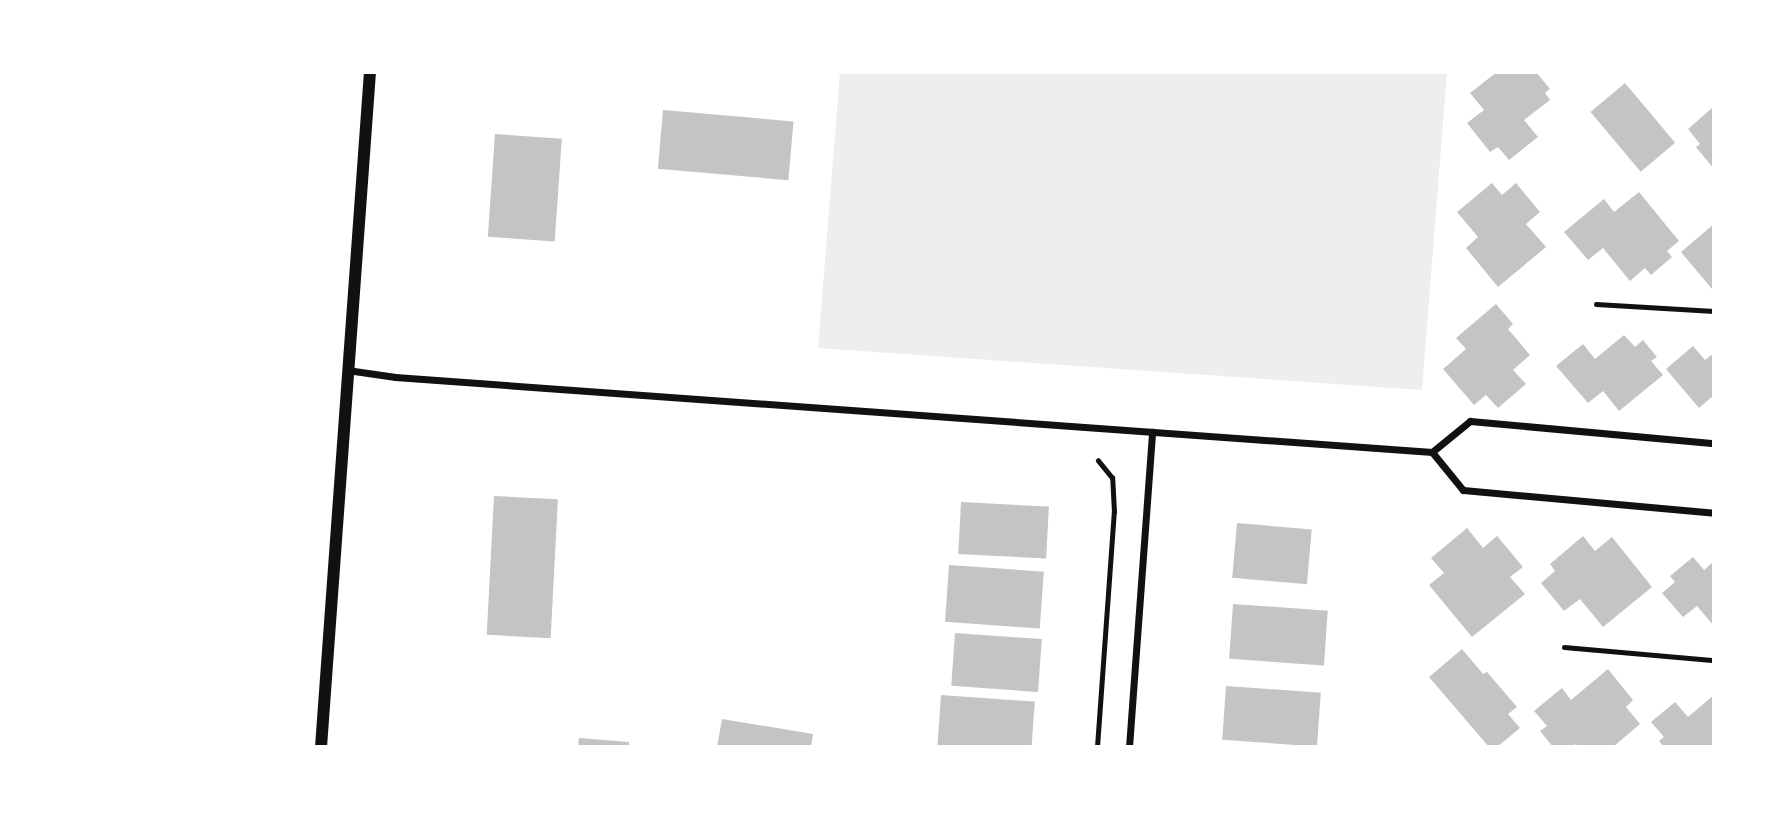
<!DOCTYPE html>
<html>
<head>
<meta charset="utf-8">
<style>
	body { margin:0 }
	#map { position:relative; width:1786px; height:819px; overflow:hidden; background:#fff; font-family:"Fira Sans Condensed",sans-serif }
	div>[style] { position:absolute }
	.green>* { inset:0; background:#eee }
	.building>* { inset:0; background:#c4c4c4; transform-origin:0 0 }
	.path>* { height:4.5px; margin:-2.25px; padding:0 2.25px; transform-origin:2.25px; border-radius:2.25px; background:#111 }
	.service>* { height:5px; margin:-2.5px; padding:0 2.5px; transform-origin:2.5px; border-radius:2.5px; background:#111 }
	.minor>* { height:7px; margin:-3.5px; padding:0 3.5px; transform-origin:3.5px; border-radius:3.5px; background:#111 }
	.tertiary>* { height:12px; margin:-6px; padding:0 6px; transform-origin:6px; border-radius:6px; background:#111 }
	span { translate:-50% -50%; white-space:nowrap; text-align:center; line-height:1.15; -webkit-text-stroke:6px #fff; paint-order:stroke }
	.frame { position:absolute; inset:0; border:74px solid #fff; pointer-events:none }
</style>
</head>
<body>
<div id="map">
	<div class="green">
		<div style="clip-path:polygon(840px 72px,1447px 72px,1422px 390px,818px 348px)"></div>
	</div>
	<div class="building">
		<div style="clip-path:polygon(1497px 72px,1536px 72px,1550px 89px,1545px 93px,1550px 100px,1524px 120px,1538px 137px,1509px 160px,1498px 147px,1490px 152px,1467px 123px,1484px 110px,1470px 93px)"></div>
		<div style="left:1625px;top:83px;width:78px;height:45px;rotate:50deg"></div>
		<div style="clip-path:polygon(1712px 108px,1714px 111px,1714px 169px,1696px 147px,1700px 144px,1688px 129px)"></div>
		<div style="left:663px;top:110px;width:131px;height:59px;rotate:5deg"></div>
		<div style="left:495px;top:134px;width:67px;height:103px;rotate:4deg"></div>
		<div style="clip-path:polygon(1492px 183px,1502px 195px,1516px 183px,1540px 212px,1526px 224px,1546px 247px,1498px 287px,1466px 248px,1478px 237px,1457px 212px)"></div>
		<div style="clip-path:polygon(1639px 192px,1679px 241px,1667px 251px,1672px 257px,1651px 275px,1645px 268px,1630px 281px,1603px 248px,1588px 260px,1564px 232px,1604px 199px,1614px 212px)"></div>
		<div style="clip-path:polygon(1714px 224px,1714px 287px,1712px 289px,1681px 252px)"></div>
		<div style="clip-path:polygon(1496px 304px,1513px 324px,1508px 329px,1530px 355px,1513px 370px,1526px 384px,1498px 408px,1486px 395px,1474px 405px,1443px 369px,1466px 349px,1456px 338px)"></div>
		<div style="clip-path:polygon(1624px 335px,1635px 347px,1643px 340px,1657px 357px,1651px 361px,1663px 375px,1619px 411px,1603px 391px,1588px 403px,1556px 366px,1583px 344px,1595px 359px)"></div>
		<div style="clip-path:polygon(1693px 346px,1705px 360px,1714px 353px,1714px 395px,1699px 408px,1666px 369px)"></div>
		<div style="left:494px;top:496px;width:64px;height:139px;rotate:3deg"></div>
		<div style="left:961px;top:502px;width:88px;height:52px;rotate:3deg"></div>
		<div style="left:1237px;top:523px;width:75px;height:55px;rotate:5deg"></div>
		<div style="clip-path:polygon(1467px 528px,1483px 548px,1497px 536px,1523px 567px,1510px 577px,1525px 594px,1472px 637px,1429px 585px,1444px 573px,1431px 558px)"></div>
		<div style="clip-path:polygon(1583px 536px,1595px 551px,1612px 537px,1652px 587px,1603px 627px,1580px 599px,1564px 611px,1541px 583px,1555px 571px,1550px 564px)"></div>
		<div style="clip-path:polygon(1693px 557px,1704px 570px,1714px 561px,1714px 626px,1697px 606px,1683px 617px,1662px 593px,1675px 582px,1670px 576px)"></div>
		<div style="left:949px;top:565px;width:95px;height:57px;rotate:4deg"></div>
		<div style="left:1233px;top:604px;width:95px;height:55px;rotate:4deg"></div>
		<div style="left:955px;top:633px;width:87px;height:53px;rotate:4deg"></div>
		<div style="clip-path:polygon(1462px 649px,1483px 674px,1487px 672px,1517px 707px,1508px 714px,1520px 728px,1497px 747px,1489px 747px,1429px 677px)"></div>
		<div style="clip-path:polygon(1608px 669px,1633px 700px,1626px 707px,1640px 724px,1613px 747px,1578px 747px,1576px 744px,1571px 747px,1553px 747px,1540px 731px,1547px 726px,1534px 711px,1562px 688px,1571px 700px)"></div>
		<div style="left:1226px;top:686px;width:95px;height:54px;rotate:4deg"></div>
		<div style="left:941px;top:695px;width:94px;height:52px;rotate:4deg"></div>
		<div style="clip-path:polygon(1714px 695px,1714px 747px,1664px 747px,1659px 741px,1664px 737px,1651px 722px,1675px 702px,1688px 717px)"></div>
		<div style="clip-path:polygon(722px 719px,813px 734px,811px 747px,717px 747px)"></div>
		<div style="clip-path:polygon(579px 738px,629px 742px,629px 747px,578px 747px)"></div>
	</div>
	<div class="path">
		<div style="left:1097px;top:747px;width:236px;rotate:-85.9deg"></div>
		<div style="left:1114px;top:512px;width:34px;rotate:-93deg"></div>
		<div style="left:1112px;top:478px;width:22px;rotate:-129deg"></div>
	</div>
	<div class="service">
		<div style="left:1596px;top:304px;width:118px;rotate:3.4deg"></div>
		<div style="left:1564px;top:647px;width:151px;rotate:5deg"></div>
	</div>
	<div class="minor">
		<div style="left:347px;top:370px;width:49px;rotate:8.3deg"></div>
		<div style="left:395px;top:377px;width:1040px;rotate:4.14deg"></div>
		<div style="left:1432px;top:452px;width:49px;rotate:-39.2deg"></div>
		<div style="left:1470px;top:421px;width:245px;rotate:5.2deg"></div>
		<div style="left:1432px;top:452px;width:49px;rotate:50.8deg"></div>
		<div style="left:1463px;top:490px;width:252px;rotate:5.2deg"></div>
		<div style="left:1129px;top:747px;width:316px;rotate:-85.8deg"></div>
	</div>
	<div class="tertiary">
		<div style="left:321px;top:747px;width:677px;rotate:-85.85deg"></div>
	</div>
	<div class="frame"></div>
</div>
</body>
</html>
